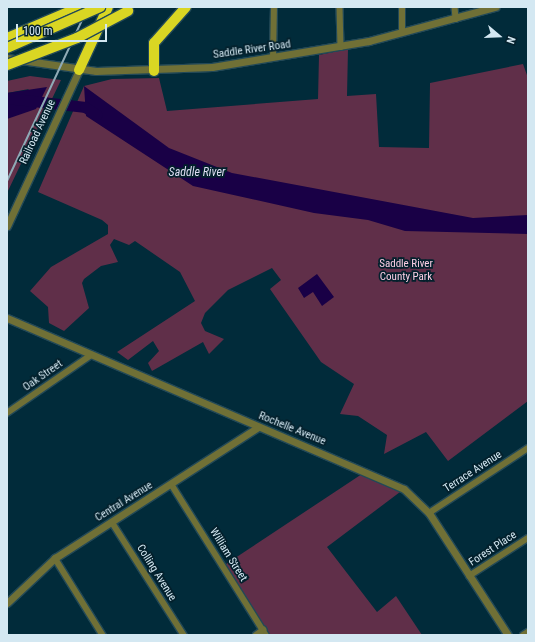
<!DOCTYPE html>
<html>
<head>
<meta charset="utf-8">
<style>
	body { margin:0 }
	#map { position:relative; width:535px; height:642px; overflow:hidden; background:#012b3a; font-family:"Roboto Condensed",sans-serif }
	div>[style] { position:absolute }
	.green>* { inset:0; background:#602f49 }
	.water>* { inset:0; background:#190046 }
	.river>* { height:11px; margin:-5.5px; padding:0 5.5px; transform-origin:5.5px; border-radius:5.5px; background:#190046 }
	.roads { filter:drop-shadow(1px 0 #234957) drop-shadow(-1px 0 #234957) drop-shadow(0 1px #234957) drop-shadow(0 -1px #234957) }
	.minor>* { height:5.5px; margin:-2.75px; padding:0 2.75px; transform-origin:2.75px; border-radius:2.75px; background:#707036 }
	.tertiary>* { height:7px; margin:-3.5px; padding:0 3.5px; transform-origin:3.5px; border-radius:3.5px; background:#707036 }
	.motorway>* { height:10px; margin:-5px; padding:0 5px; transform-origin:5px; border-radius:5px; background:#dad623 }
	.rail>* { height:2px; margin:-1px; padding:0 1px; transform-origin:1px; border-radius:1px; background:#8faab6 }
	.bridges { filter:drop-shadow(1px 0 #234957) drop-shadow(-1px 0 #234957) drop-shadow(0 1px #234957) drop-shadow(0 -1px #234957) }
	.motorway-bridge>* { height:10px; margin:-5px; padding:0 5px; transform-origin:5px; border-radius:5px; background:#dad623 }
	span { translate:-50% -50%; white-space:nowrap; text-align:center; line-height:1.15; -webkit-text-stroke:3.5px #03202c; paint-order:stroke }
	.street-label { font-size:11px; color:#d4e8f2 }
	.park-label { font-size:11px; color:#fccee4 }
	.water-label { font-size:12px; color:#dfdef3; font-style:italic }
	.frame { position:absolute; inset:0; border:8px solid #d4e8f2; pointer-events:none }
	.north { position:absolute; left:479px; top:16px; width:40px; height:40px; -webkit-text-stroke:3px #03202c; paint-order:stroke; rotate:109deg; font-size:11px; font-weight:700; line-height:16px; text-align:center; color:#d4e8f2 }
	.north::after { content:''; display:block; margin:auto; width:14px; height:18px; background:#d4e8f2; clip-path:polygon(50% 0,100% 100%,50% 72%,0 100%) }
	.scale { position:absolute; left:16px; top:24px; width:91px; height:18px; box-sizing:border-box; border:2px solid #d4e8f2; border-top:0; padding-left:5px; font-size:12px; line-height:14px; white-space:nowrap; color:#d4e8f2; -webkit-text-stroke:3px #03202c; paint-order:stroke }
</style>
</head>
<body>
<div id="map">
	<div class="green">
		<div style="clip-path:polygon(348px 49px,347px 96px,376px 94px,379px 147px,429px 148px,430px 83px,523px 64px,528px 78px,528px 401px,448px 461px,426px 432px,384px 454px,387px 435px,358px 416px,340px 414px,354px 384px,321px 362px,270px 289px,281px 280px,272px 268px,228px 290px,205px 313px,201px 323px,205px 331px,224px 339px,209px 354px,203px 342px,152px 371px,148px 363px,159px 351px,153px 341px,128px 360px,117px 352px,195px 301px,180px 272px,135px 241px,129px 245px,114px 239px,110px 245px,118px 262px,101px 266px,84px 279px,82px 283px,89px 308px,64px 331px,49px 323px,48px 307px,30px 291px,51px 267px,108px 234px,108px 225px,102px 220px,38px 192px,84px 86px,112px 79px,159px 78px,167px 111px,318px 99px,319px 55px)"></div>
		<div style="clip-path:polygon(30px 76px,61px 80px,7px 193px,7px 113px,29px 89px,7px 93px,7px 81px)"></div>
		<div style="clip-path:polygon(365px 472px,404px 489px,327px 547px,377px 612px,396px 596px,422px 635px,266px 635px,223px 566px)"></div>
	</div>
	<div class="water">
		<div style="clip-path:polygon(84px 86px,169px 148px,232px 173px,473px 218px,528px 215px,528px 234px,405px 231px,368px 220px,314px 213px,193px 186px,86px 116px)"></div>
		<div style="clip-path:polygon(47px 87px,36px 109px,7px 119px,7px 93px)"></div>
		<div style="clip-path:polygon(317px 274px,334px 297px,322px 306px,313px 292px,304px 298px,298px 288px)"></div>
	</div>
	<div class="river">
		<div style="left:7px;top:98px;width:79px;rotate:6.6deg"></div>
		<div style="left:85px;top:107px;width:14px;rotate:34deg"></div>
	</div>
	<div class="roads">
		<div class="minor">
			<div style="left:340px;top:7px;width:40px;rotate:88.6deg"></div>
			<div style="left:455px;top:7px;width:12px;rotate:85deg"></div>
			<div style="left:402px;top:33px;width:26px;rotate:-90deg"></div>
			<div style="left:273px;top:58px;width:51px;rotate:-88.9deg"></div>
			<div style="left:7px;top:413px;width:102px;rotate:-34.6deg"></div>
			<div style="left:172px;top:485px;width:177px;rotate:57.9deg"></div>
			<div style="left:429px;top:513px;width:118px;rotate:-33.3deg"></div>
			<div style="left:112px;top:522px;width:134px;rotate:57.5deg"></div>
			<div style="left:55px;top:558px;width:91px;rotate:58.1deg"></div>
			<div style="left:469px;top:576px;width:70px;rotate:-32.8deg"></div>
			<div style="left:256px;top:635px;width:9px;rotate:-36deg"></div>
			<div style="left:523px;top:635px;width:6px;rotate:-31deg"></div>
		</div>
		<div class="tertiary">
			<div style="left:7px;top:58px;width:90px;rotate:8.3deg"></div>
			<div style="left:96px;top:71px;width:116px;rotate:-2deg"></div>
			<div style="left:212px;top:67px;width:159px;rotate:-9.4deg"></div>
			<div style="left:369px;top:41px;width:131px;rotate:-15.1deg"></div>
			<div style="left:7px;top:226px;width:172px;rotate:-65.2deg"></div>
			<div style="left:7px;top:318px;width:432px;rotate:23.3deg"></div>
			<div style="left:404px;top:489px;width:35px;rotate:44deg"></div>
			<div style="left:429px;top:513px;width:145px;rotate:57.1deg"></div>
			<div style="left:7px;top:603px;width:66px;rotate:-43.2deg"></div>
			<div style="left:55px;top:558px;width:242px;rotate:-32.8deg"></div>
		</div>
		<div class="motorway">
			<div style="left:7px;top:38px;width:79px;rotate:-23deg"></div>
			<div style="left:79px;top:70px;width:69px;rotate:-65.3deg"></div>
			<div style="left:154px;top:71px;width:28px;rotate:-90deg"></div>
			<div style="left:154px;top:43px;width:48px;rotate:-48.4deg"></div>
		</div>
	</div>
	<div class="rail">
		<div style="left:7px;top:181px;width:192px;rotate:-65deg"></div>
	</div>
	<div class="bridges">
		<div class="motorway-bridge">
			<div style="left:7px;top:48px;width:102px;rotate:-23.8deg"></div>
			<div style="left:7px;top:65px;width:75px;rotate:-21.1deg"></div>
			<div style="left:77px;top:38px;width:58px;rotate:-27.9deg"></div>
		</div>
	</div>
	<div class="street-label">
		<span style="left:252px;top:50px;rotate:-8deg">Saddle River Road</span>
		<span style="left:38px;top:132px;rotate:-65deg">Railroad Avenue</span>
		<span style="left:43px;top:376px;rotate:-35deg">Oak Street</span>
		<span style="left:292px;top:429px;rotate:22deg">Rochelle Avenue</span>
		<span style="left:473px;top:472px;rotate:-33deg">Terrace Avenue</span>
		<span style="left:124px;top:502px;rotate:-32deg">Central Avenue</span>
		<span style="left:493px;top:549px;rotate:-33deg">Forest Place</span>
		<span style="left:228px;top:555px;rotate:58deg">William Street</span>
		<span style="left:156px;top:573px;rotate:58deg">Colling Avenue</span>
	</div>
	<div class="park-label">
		<span style="left:406px;top:271px">Saddle River<br>County Park</span>
	</div>
	<div class="water-label">
		<span style="left:197px;top:173px">Saddle River</span>
	</div>
	<div class="frame"></div>
	<div class="north">N</div>
	<div class="scale">100 m</div>
</div>
</body>
</html>
